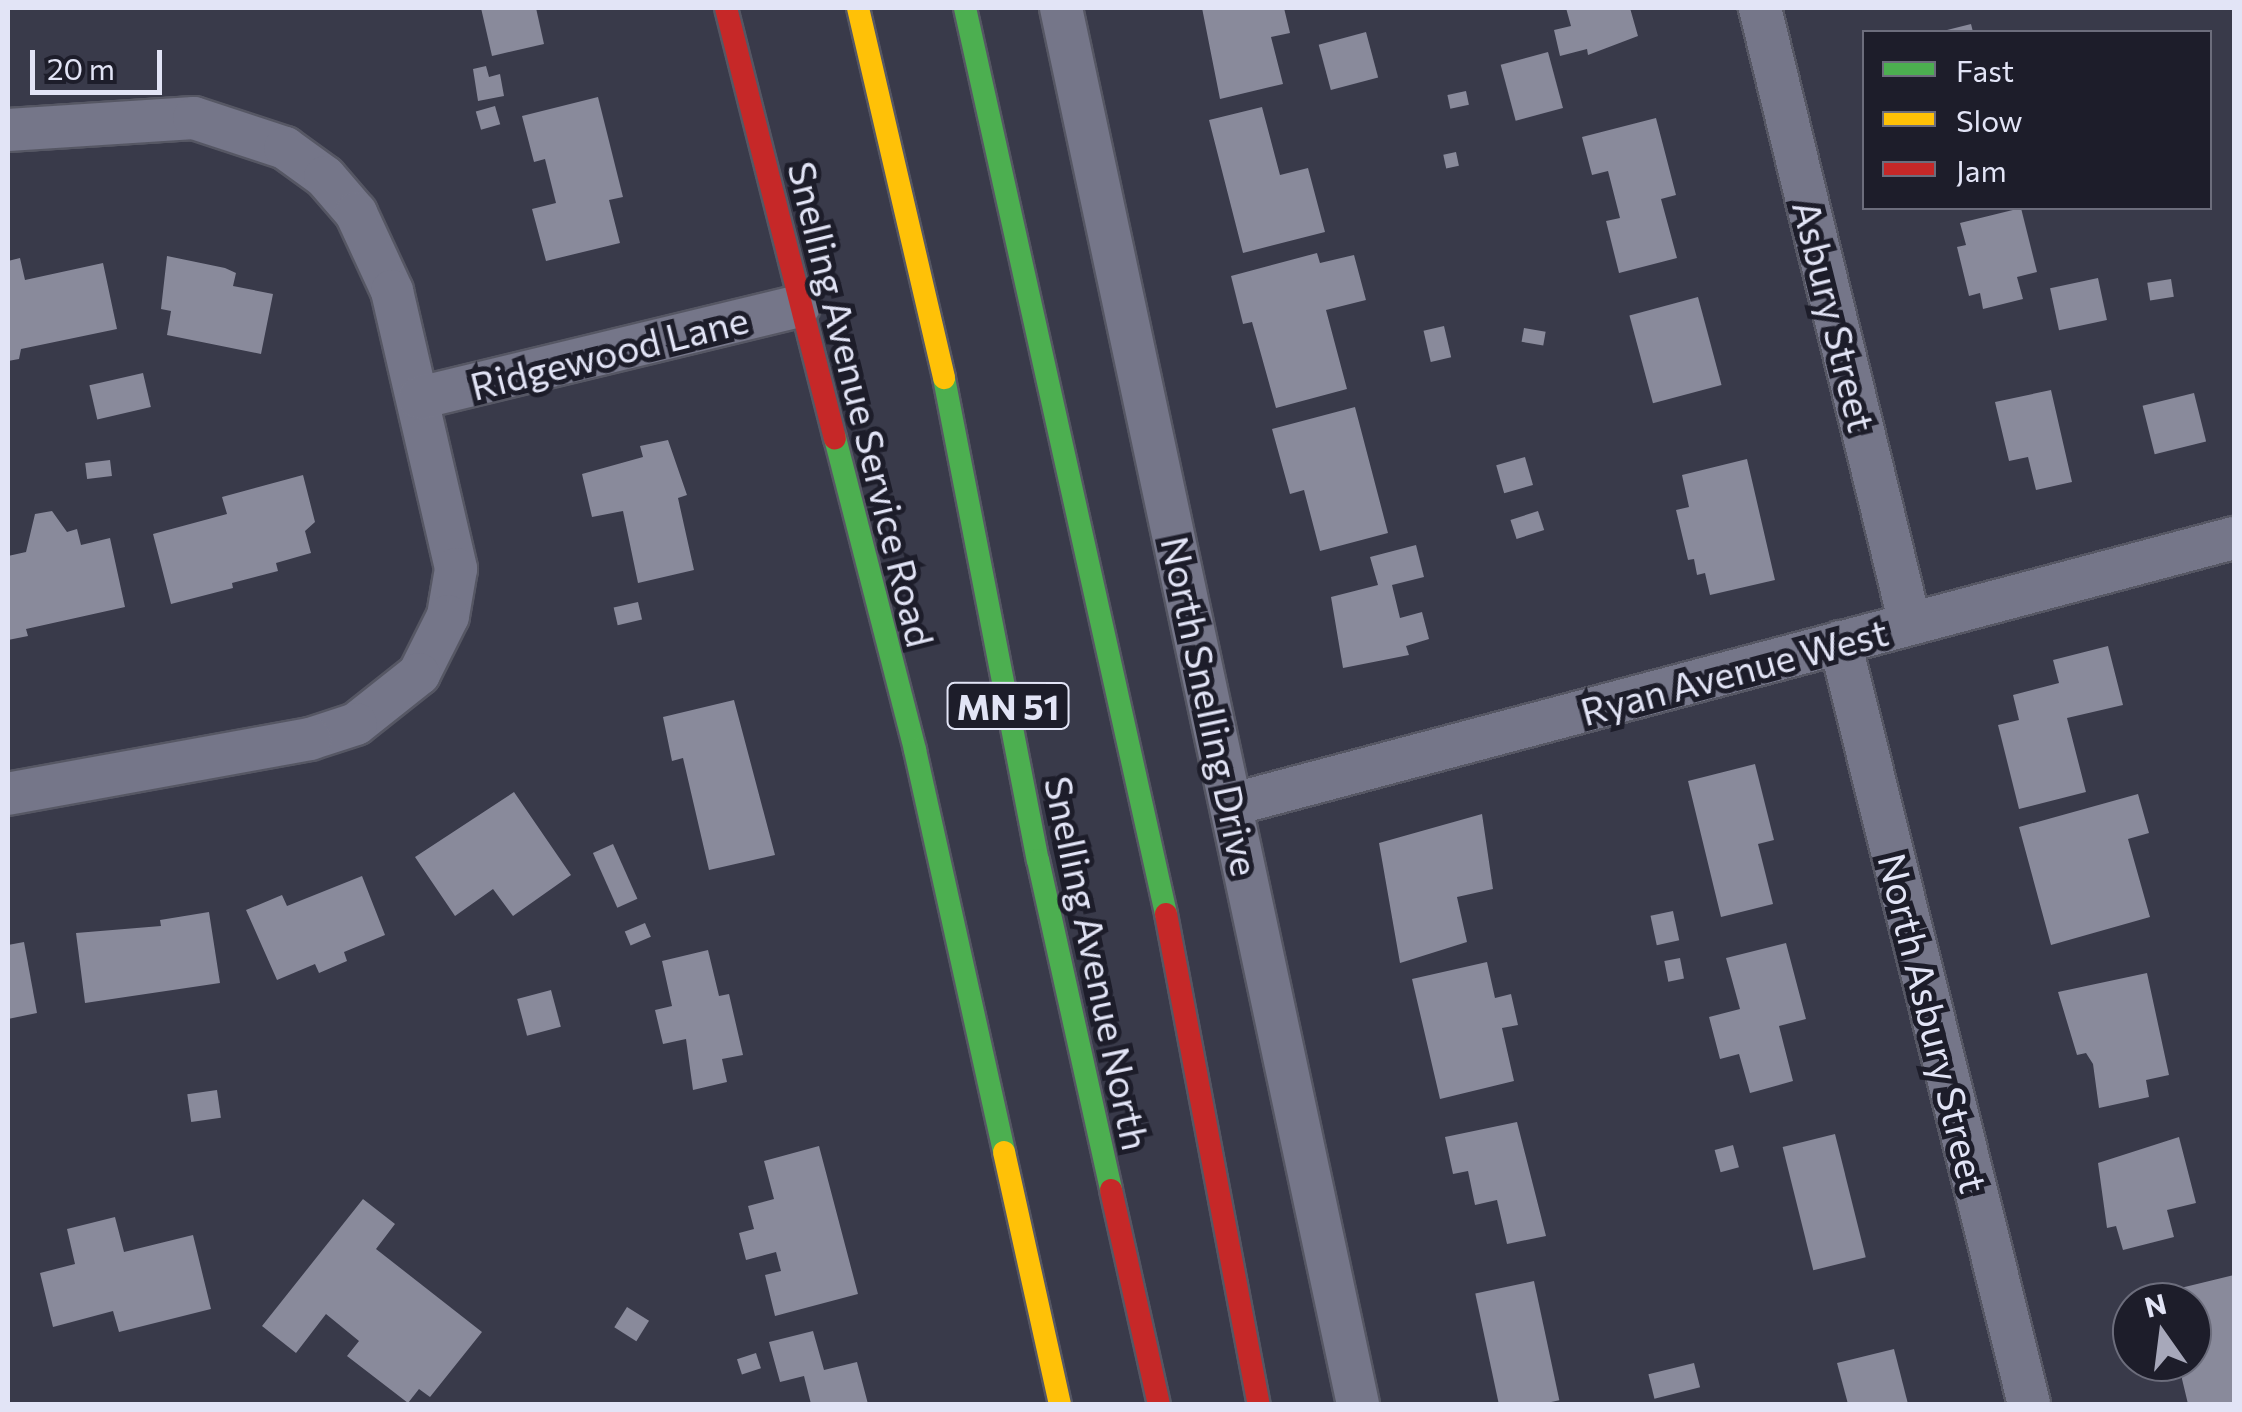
<!DOCTYPE html>
<style>
body{margin:0}
#map{position:relative;width:2242px;height:1412px;overflow:hidden;background:#393a4a;font-family:Commissioner,sans-serif}
div>[style]{position:absolute}
.building>*{inset:0;background:#898a9b;transform-origin:0 0}
.roads{filter:drop-shadow(2px 0 #565764) drop-shadow(-2px 0 #565764) drop-shadow(0 2px #565764) drop-shadow(0 -2px #565764)}
.street>*{height:42px;margin:-21px;padding:0 21px;transform-origin:21px;border-radius:21px;background:#757689}
.fast>*{height:22px;margin:-11px;padding:0 11px;transform-origin:11px;border-radius:11px;background:#4caf50}
.slow>*{height:22px;margin:-11px;padding:0 11px;transform-origin:11px;border-radius:11px;background:#ffc107}
.jam>*{height:22px;margin:-11px;padding:0 11px;transform-origin:11px;border-radius:11px;background:#c62828}
span{translate:-50% -50%;white-space:nowrap;text-align:center;line-height:1.15;-webkit-text-stroke:10px #1d1d2a;paint-order:stroke}
.shield-label span{padding:2px 8px;background:#1d1d2a;border:2px solid;border-radius:8px;-webkit-text-stroke-width:0}
.shield-label{font-size:35px;color:#e2e4f6;font-weight:700}
.street-label{font-size:38px;color:#e2e4f6}
.frame{position:absolute;inset:0;border:10px solid #e2e4f6;pointer-events:none}
.legend{position:absolute;left:1862px;top:30px;width:350px;height:180px;box-sizing:border-box;background:#1d1d2a;border:2px solid #6c6d7c;margin:0;padding:12px 18px;list-style:none;font-size:30px;color:#e2e4f6}
.legend li{display:flex;align-items:center;gap:20px;height:50px}
.legend b{width:50px;border:2px solid #6c6d7c}
.north{position:absolute;left:2112px;top:1282px;width:100px;height:100px;box-sizing:border-box;background:#1d1d2a;border:2px solid #6c6d7c;border-radius:50%;rotate:346deg;font-size:28px;font-weight:700;line-height:40px;text-align:center;color:#e2e4f6}
.north::after{content:'';display:block;margin:auto;width:35px;height:45px;background:#a7a8ba;clip-path:polygon(50% 0,100% 100%,50% 72%,0 100%)}
.scale{position:absolute;left:30px;top:50px;width:132px;height:45px;box-sizing:border-box;border:5px solid #e2e4f6;border-top:0;padding-left:12px;font-size:30px;line-height:35px;white-space:nowrap;color:#e2e4f6;-webkit-text-stroke:8px #1d1d2a;paint-order:stroke}
</style>
<div id="map">
<div class="building">
<i style="clip-path:polygon(481px 8px,536px 8px,544px 44px,492px 56px)"></i>
<i style="clip-path:polygon(1202px 8px,1284px 8px,1290px 33px,1271px 37px,1283px 84px,1220px 99px)"></i>
<i style="clip-path:polygon(1566px 8px,1630px 8px,1638px 36px,1588px 55px,1587px 49px,1560px 56px,1554px 30px,1571px 26px)"></i>
<i style="clip-path:polygon(1971px 24px,1973px 32px,1944px 32px,1943px 31px)"></i>
<i style="left:1366px;top:32px;width:47px;height:49px;rotate:75deg"></i>
<i style="left:1548px;top:52px;width:58px;height:49px;rotate:75deg"></i>
<i style="clip-path:polygon(486px 66px,489px 77px,500px 74px,504px 96px,478px 101px,473px 69px)"></i>
<i style="left:1466px;top:91px;width:14px;height:19px;rotate:78deg"></i>
<i style="clip-path:polygon(598px 97px,623px 197px,609px 200px,620px 243px,546px 261px,532px 209px,556px 203px,545px 159px,534px 162px,522px 116px)"></i>
<i style="left:495px;top:106px;width:19px;height:20px;rotate:74deg"></i>
<i style="clip-path:polygon(1262px 107px,1280px 175px,1308px 168px,1325px 232px,1243px 253px,1209px 120px)"></i>
<i style="clip-path:polygon(1656px 118px,1676px 195px,1661px 199px,1677px 258px,1619px 273px,1606px 221px,1620px 218px,1608px 171px,1592px 175px,1582px 137px)"></i>
<i style="left:1456px;top:152px;width:14px;height:13px;rotate:78deg"></i>
<i style="clip-path:polygon(2021px 208px,2037px 272px,2017px 277px,2023px 299px,1983px 309px,1980px 293px,1969px 296px,1957px 247px,1966px 245px,1960px 223px)"></i>
<i style="clip-path:polygon(1317px 253px,1320px 263px,1354px 255px,1366px 300px,1326px 310px,1347px 389px,1276px 408px,1252px 322px,1243px 324px,1231px 276px)"></i>
<i style="clip-path:polygon(167px 256px,225px 268px,236px 273px,233px 286px,273px 294px,261px 354px,167px 335px,171px 311px,161px 309px)"></i>
<i style="clip-path:polygon(20px 258px,25px 280px,103px 263px,117px 329px,21px 349px,19px 359px,8px 361px,8px 261px)"></i>
<i style="left:2098px;top:278px;width:43px;height:49px;rotate:78deg"></i>
<i style="left:2171px;top:279px;width:18px;height:24px;rotate:81deg"></i>
<i style="left:1698px;top:297px;width:91px;height:71px;rotate:75deg"></i>
<i style="left:1444px;top:326px;width:32px;height:21px;rotate:77deg"></i>
<i style="left:1524px;top:328px;width:22px;height:14px;rotate:10deg"></i>
<i style="left:143px;top:373px;width:35px;height:55px;rotate:77deg"></i>
<i style="clip-path:polygon(2051px 390px,2072px 482px,2036px 490px,2028px 457px,2009px 461px,1995px 402px)"></i>
<i style="left:2194px;top:393px;width:50px;height:53px;rotate:76deg"></i>
<i style="clip-path:polygon(1355px 407px,1388px 533px,1320px 551px,1304px 490px,1290px 494px,1272px 429px)"></i>
<i style="clip-path:polygon(668px 440px,687px 495px,678px 498px,694px 570px,638px 583px,623px 511px,592px 517px,582px 474px,643px 457px,640px 446px)"></i>
<i style="left:1525px;top:457px;width:29px;height:30px;rotate:74deg"></i>
<i style="clip-path:polygon(1747px 459px,1775px 580px,1710px 595px,1705px 573px,1697px 575px,1694px 559px,1688px 560px,1676px 510px,1689px 507px,1682px 475px)"></i>
<i style="left:110px;top:460px;width:16px;height:25px;rotate:83deg"></i>
<i style="clip-path:polygon(303px 475px,315px 522px,305px 531px,311px 553px,276px 563px,278px 571px,232px 583px,233px 588px,171px 604px,153px 534px,227px 514px,222px 497px)"></i>
<i style="clip-path:polygon(52px 511px,67px 532px,77px 529px,81px 545px,110px 538px,125px 607px,26px 629px,28px 636px,8px 640px,8px 556px,26px 552px,35px 514px)"></i>
<i style="left:1538px;top:511px;width:20px;height:29px;rotate:72deg"></i>
<i style="clip-path:polygon(1416px 545px,1424px 577px,1392px 585px,1400px 618px,1422px 612px,1429px 639px,1406px 646px,1409px 655px,1343px 668px,1331px 597px,1378px 585px,1370px 557px)"></i>
<i style="left:638px;top:602px;width:18px;height:25px;rotate:77deg"></i>
<i style="clip-path:polygon(2108px 646px,2123px 705px,2067px 718px,2086px 792px,2019px 809px,1998px 725px,2019px 720px,2013px 695px,2059px 683px,2053px 660px)"></i>
<i style="clip-path:polygon(734px 700px,775px 855px,709px 870px,683px 758px,672px 761px,663px 717px)"></i>
<i style="clip-path:polygon(1755px 764px,1774px 840px,1758px 844px,1773px 904px,1721px 917px,1688px 781px)"></i>
<i style="clip-path:polygon(514px 792px,571px 875px,513px 916px,493px 889px,455px 916px,415px 857px)"></i>
<i style="clip-path:polygon(2138px 794px,2149px 833px,2128px 839px,2150px 917px,2051px 945px,2019px 827px)"></i>
<i style="clip-path:polygon(1482px 814px,1493px 889px,1457px 897px,1467px 942px,1400px 963px,1379px 843px)"></i>
<i style="left:613px;top:844px;width:60px;height:22px;rotate:66deg"></i>
<i style="clip-path:polygon(362px 876px,385px 935px,344px 952px,347px 961px,319px 973px,315px 964px,277px 980px,246px 910px,282px 895px,287px 906px)"></i>
<i style="left:1673px;top:911px;width:30px;height:23px;rotate:78deg"></i>
<i style="clip-path:polygon(209px 912px,220px 983px,85px 1003px,76px 933px,161px 926px,160px 920px)"></i>
<i style="left:645px;top:923px;width:15px;height:22px;rotate:67deg"></i>
<i style="clip-path:polygon(24px 942px,37px 1013px,8px 1019px,8px 945px)"></i>
<i style="clip-path:polygon(1786px 943px,1806px 1019px,1779px 1026px,1793px 1081px,1750px 1093px,1739px 1054px,1720px 1059px,1709px 1017px,1740px 1009px,1726px 958px)"></i>
<i style="clip-path:polygon(708px 950px,719px 996px,729px 994px,743px 1055px,722px 1059px,727px 1082px,693px 1090px,686px 1039px,663px 1044px,655px 1010px,672px 1006px,662px 961px)"></i>
<i style="left:1680px;top:958px;width:21px;height:16px;rotate:79deg"></i>
<i style="clip-path:polygon(1487px 962px,1495px 998px,1511px 994px,1518px 1025px,1502px 1028px,1514px 1081px,1440px 1099px,1412px 979px)"></i>
<i style="clip-path:polygon(2147px 973px,2169px 1075px,2146px 1080px,2149px 1097px,2099px 1108px,2093px 1064px,2086px 1053px,2077px 1055px,2058px 992px)"></i>
<i style="left:551px;top:990px;width:38px;height:35px;rotate:75deg"></i>
<i style="left:217px;top:1090px;width:28px;height:30px;rotate:82deg"></i>
<i style="clip-path:polygon(1517px 1122px,1546px 1236px,1507px 1244px,1497px 1200px,1475px 1205px,1468px 1171px,1453px 1174px,1445px 1137px)"></i>
<i style="left:1835px;top:1134px;width:127px;height:54px;rotate:76deg"></i>
<i style="clip-path:polygon(2179px 1137px,2196px 1203px,2167px 1210px,2174px 1237px,2123px 1250px,2116px 1226px,2107px 1228px,2098px 1163px)"></i>
<i style="left:1733px;top:1145px;width:23px;height:19px;rotate:75deg"></i>
<i style="clip-path:polygon(819px 1146px,858px 1294px,775px 1316px,765px 1275px,781px 1271px,776px 1252px,746px 1260px,739px 1233px,754px 1229px,748px 1206px,774px 1199px,764px 1161px)"></i>
<i style="clip-path:polygon(363px 1199px,395px 1224px,376px 1249px,482px 1332px,430px 1397px,419px 1389px,408px 1403px,347px 1356px,359px 1341px,326px 1314px,296px 1353px,262px 1326px)"></i>
<i style="clip-path:polygon(115px 1217px,124px 1252px,193px 1235px,211px 1309px,119px 1332px,113px 1311px,53px 1327px,40px 1273px,75px 1264px,67px 1229px)"></i>
<i style="clip-path:polygon(2234px 1275px,2234px 1404px,2188px 1404px,2182px 1379px,2183px 1362px,2192px 1362px,2192px 1302px,2162px 1302px,2160px 1293px)"></i>
<i style="left:1534px;top:1281px;width:122px;height:60px;rotate:78deg"></i>
<i style="left:627px;top:1307px;width:26px;height:24px;rotate:32deg"></i>
<i style="clip-path:polygon(813px 1331px,824px 1370px,857px 1362px,868px 1404px,811px 1404px,804px 1376px,780px 1382px,769px 1342px)"></i>
<i style="clip-path:polygon(1894px 1349px,1908px 1404px,1848px 1404px,1837px 1363px)"></i>
<i style="left:756px;top:1353px;width:16px;height:20px;rotate:72deg"></i>
<i style="left:1694px;top:1363px;width:25px;height:47px;rotate:76deg"></i>
</div>
<div class="roads">
<div class="street">
<i style="left:1061px;top:8px;width:1427px;rotate:77.99deg"></i>
<i style="left:1760px;top:8px;width:634px;rotate:76.31deg"></i>
<i style="left:8px;top:130px;width:186px;rotate:-3.7deg"></i>
<i style="left:194px;top:118px;width:96px;rotate:18.2deg"></i>
<i style="left:285px;top:148px;width:49px;rotate:35.9deg"></i>
<i style="left:325px;top:177px;width:48px;rotate:49.3deg"></i>
<i style="left:356px;top:213px;width:86px;rotate:65.2deg"></i>
<i style="left:392px;top:291px;width:285px;rotate:77deg"></i>
<i style="left:456px;top:569px;width:48px;rotate:99.7deg"></i>
<i style="left:448px;top:616px;width:65px;rotate:116.6deg"></i>
<i style="left:419px;top:674px;width:80px;rotate:141.6deg"></i>
<i style="left:356px;top:724px;width:48px;rotate:161.9deg"></i>
<i style="left:310px;top:739px;width:307px;rotate:169.7deg"></i>
<i style="left:419px;top:398px;width:391px;rotate:-13.6deg"></i>
<i style="left:1840px;top:642px;width:785px;rotate:76.07deg"></i>
<i style="left:1234px;top:804px;width:1035px;rotate:-14.9deg"></i>
</div>
<div class="fast">
<i style="left:965px;top:8px;width:928px;rotate:77.49deg"></i>
<i style="left:944px;top:378px;width:491px;rotate:79deg"></i>
<i style="left:1038px;top:860px;width:338px;rotate:77.5deg"></i>
<i style="left:835px;top:438px;width:322px;rotate:75.6deg"></i>
<i style="left:915px;top:750px;width:412px;rotate:77.5deg"></i>
</div>
<div class="slow">
<i style="left:858px;top:8px;width:380px;rotate:76.9deg"></i>
<i style="left:1004px;top:1152px;width:258px;rotate:77.5deg"></i>
</div>
<div class="jam">
<i style="left:726px;top:8px;width:444px;rotate:75.8deg"></i>
<i style="left:1166px;top:914px;width:499px;rotate:79.3deg"></i>
<i style="left:1111px;top:1190px;width:219px;rotate:77.4deg"></i>
</div>
</div>
<div class="shield-label">
<span style="left:1008px;top:706px">MN 51</span>
</div>
<div class="street-label">
<span style="left:1835px;top:316px;rotate:76deg">Asbury Street</span>
<span style="left:609px;top:352px;rotate:-14deg">Ridgewood Lane</span>
<span style="left:862px;top:404px;rotate:76deg">Snelling Avenue Service Road</span>
<span style="left:1734px;top:671px;rotate:-15deg">Ryan Avenue West</span>
<span style="left:1211px;top:706px;rotate:78deg">North Snelling Drive</span>
<span style="left:1098px;top:963px;rotate:78deg">Snelling Avenue North</span>
<span style="left:1934px;top:1023px;rotate:76deg">North Asbury Street</span>
</div>
<div class="frame"></div>
<ul class="legend">
<li><b style="height:12px;background:#4caf50"></b>Fast</li>
<li><b style="height:12px;background:#ffc107"></b>Slow</li>
<li><b style="height:12px;background:#c62828"></b>Jam</li>
</ul>
<div class="north">N</div>
<div class="scale">20 m</div>
</div>
